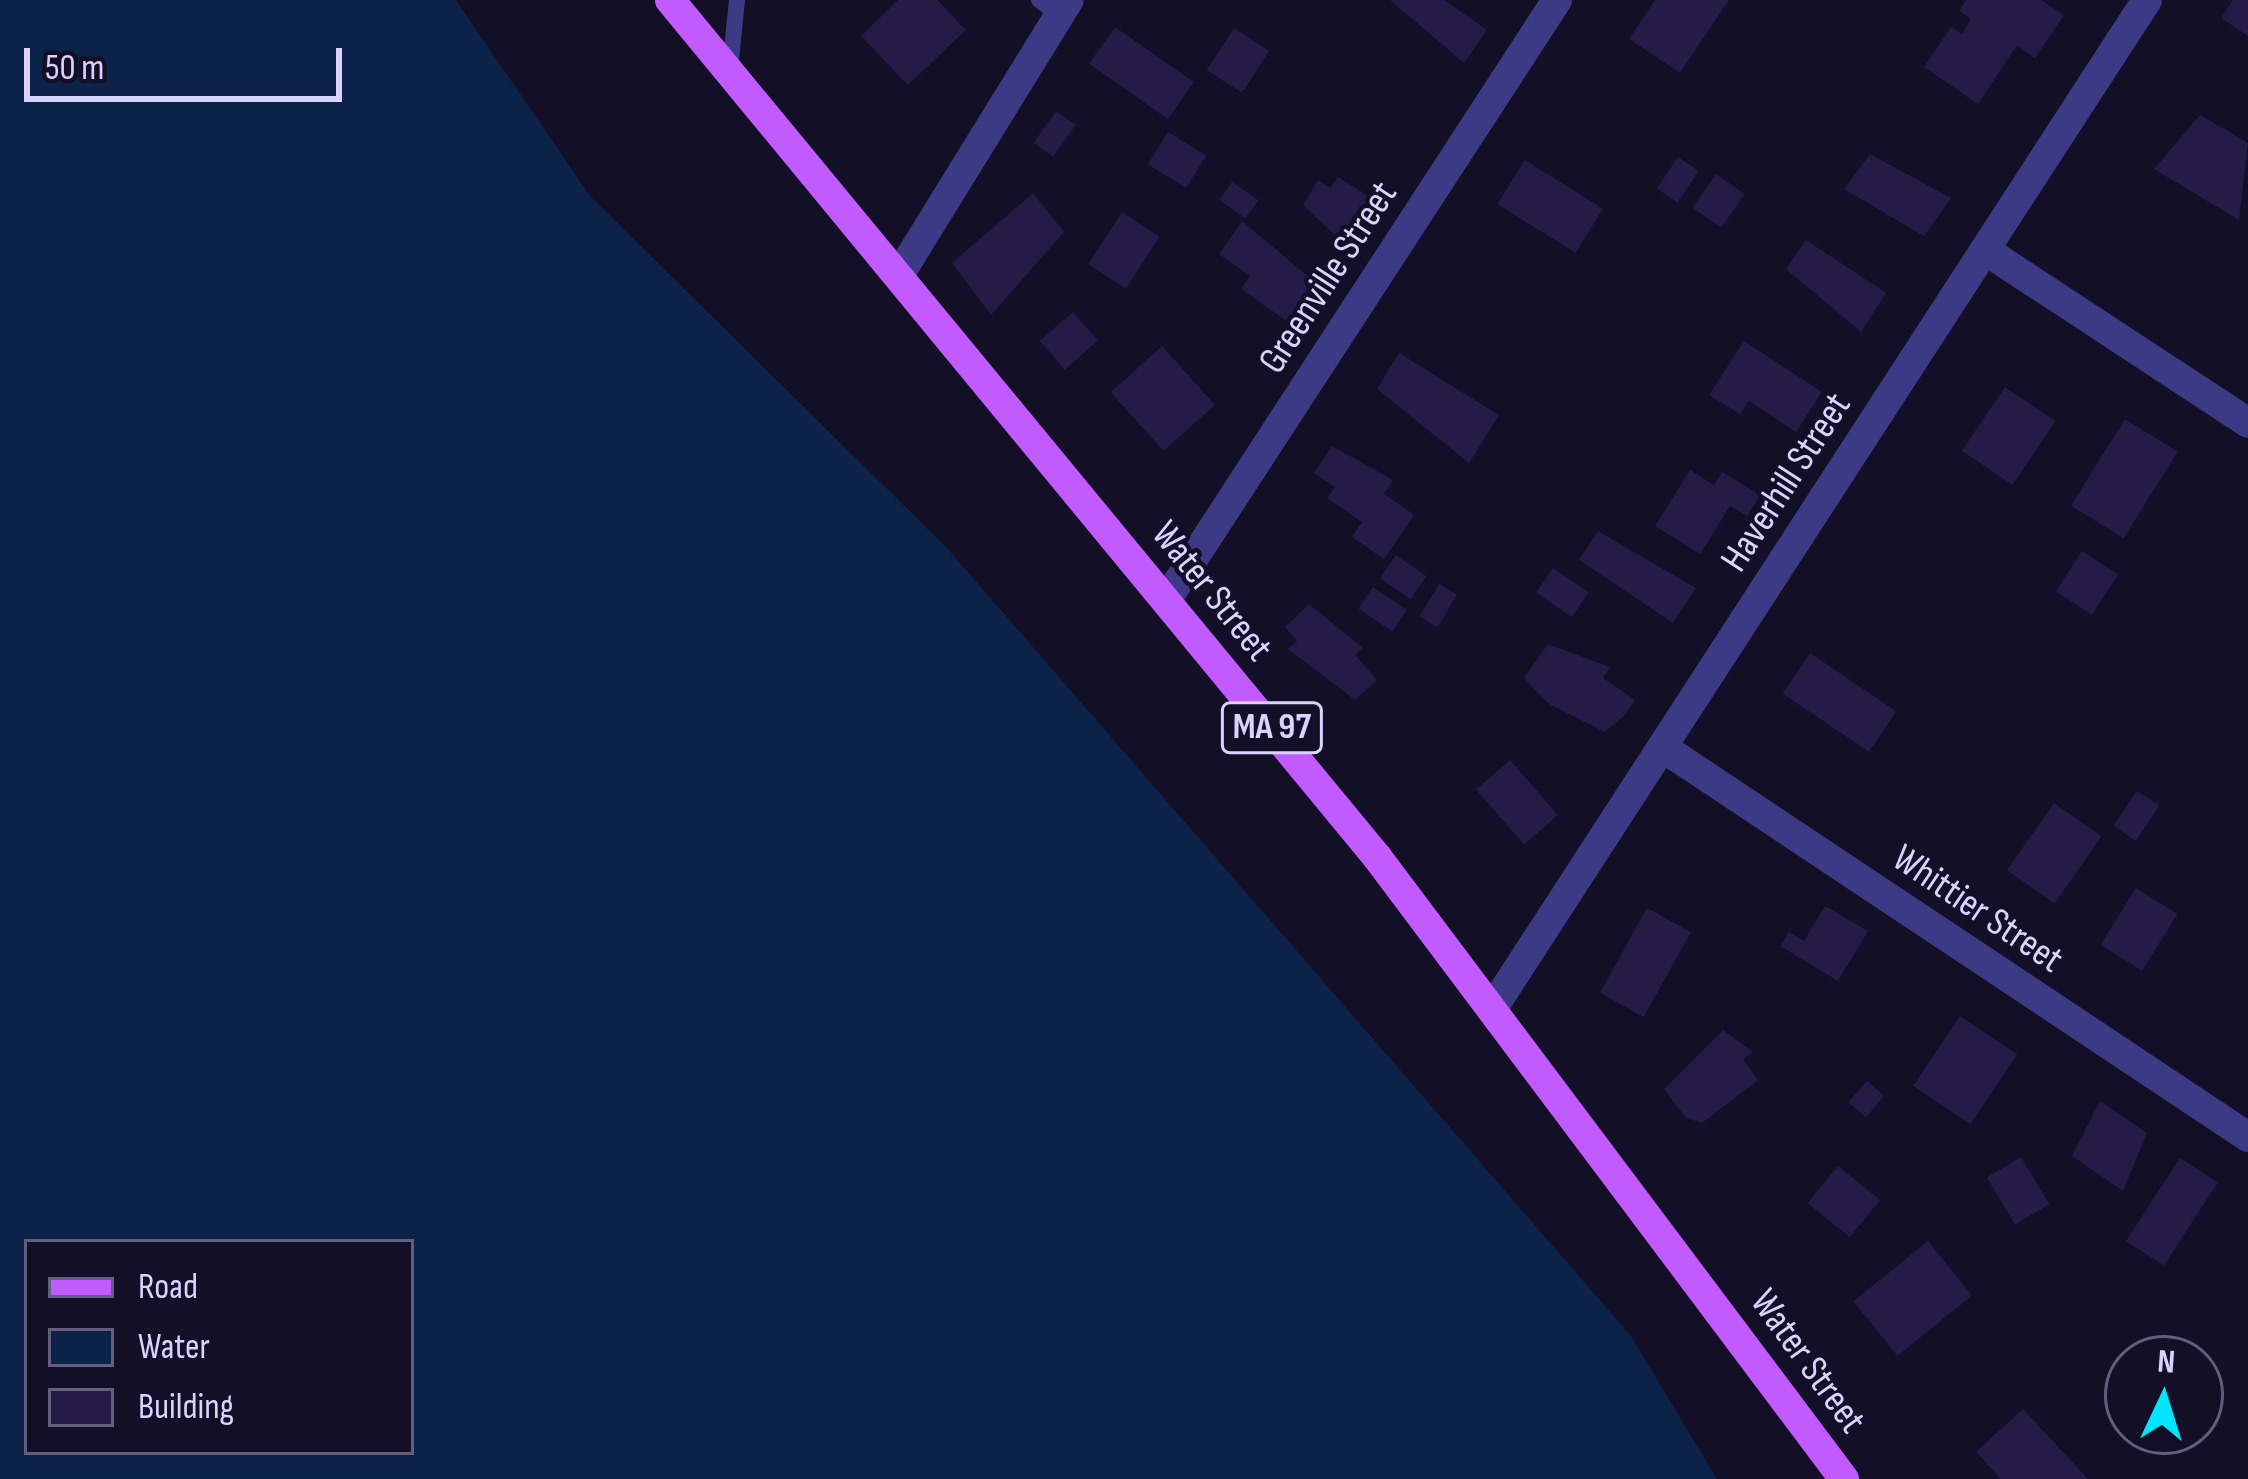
<!DOCTYPE html>
<style>
body{margin:0}
#map{position:relative;width:2248px;height:1479px;overflow:hidden;background:#130f26;font-family:"Sofia Sans Condensed",sans-serif}
div>[style]{position:absolute}
.water>*{inset:0;background:#0c2248}
.building>*{inset:0;background:#241b47;transform-origin:0 0}
.service>*{height:16px;margin:-8px;padding:0 8px;transform-origin:8px;border-radius:8px;background:#3d3a85}
.minor>*{height:30px;margin:-15px;padding:0 15px;transform-origin:15px;border-radius:15px;background:#3d3a85}
.primary>*{height:30px;margin:-15px;padding:0 15px;transform-origin:15px;border-radius:15px;background:#c25bff}
span{translate:-50% -50%;white-space:nowrap;text-align:center;line-height:1.15;-webkit-text-stroke:9px #130f26;paint-order:stroke}
.shield-label span{padding:3px 9px;background:#130f26;border:3px solid;border-radius:9px;-webkit-text-stroke-width:0}
.shield-label{font-size:36px;color:#d9d4ff;font-weight:700}
.street-label{font-size:39px;color:#d9d4ff}
.legend{position:absolute;left:24px;top:1239px;width:390px;height:216px;box-sizing:border-box;background:#130f26;border:3px solid #625e7d;margin:0;padding:15px 21px;list-style:none;font-size:36px;color:#d9d4ff}
.legend li{display:flex;align-items:center;gap:24px;height:60px}
.legend b{width:60px;border:3px solid #625e7d}
.north{position:absolute;left:2104px;top:1335px;width:120px;height:120px;box-sizing:border-box;background:#130f26;border:3px solid #625e7d;border-radius:50%;rotate:4deg;font-size:33px;font-weight:700;line-height:48px;text-align:center;color:#d9d4ff}
.north::after{content:'';display:block;margin:auto;width:42px;height:54px;background:#00e5ff;clip-path:polygon(50% 0,100% 100%,50% 72%,0 100%)}
.scale{position:absolute;left:24px;top:48px;width:318px;height:54px;box-sizing:border-box;border:6px solid #d9d4ff;border-top:0;padding-left:15px;font-size:36px;line-height:42px;white-space:nowrap;color:#d9d4ff;-webkit-text-stroke:9px #130f26;paint-order:stroke}
</style>
<div id="map">
<div class="water">
<i style="clip-path:polygon(evenodd,0 0,456px 0,590px 196px,947px 548px,1631px 1336px,1717px 1479px,0 1479px,0 0,27px 1242px,411px 1242px,411px 1452px,27px 1452px,27px 1242px)"></i>
</div>
<div class="building">
<i style="clip-path:polygon(898px 0,937px 0,966px 30px,908px 85px,861px 36px)"></i>
<i style="clip-path:polygon(1390px 0,1444px 0,1487px 30px,1464px 63px)"></i>
<i style="clip-path:polygon(1655px 0,1729px 0,1680px 73px,1629px 39px)"></i>
<i style="clip-path:polygon(1966px 0,2041px 0,2064px 15px,2035px 58px,2017px 45px,1978px 104px,1924px 67px,1951px 27px,1962px 34px,1971px 19px,1959px 11px)"></i>
<i style="clip-path:polygon(2233px 0,2248px 0,2248px 36px,2221px 18px)"></i>
<i style="left:1115px;top:27px;width:96px;height:45px;rotate:35deg"></i>
<i style="left:1234px;top:28px;width:42px;height:50px;rotate:33deg"></i>
<i style="left:1056px;top:111px;width:24px;height:39px;rotate:35deg"></i>
<i style="clip-path:polygon(2200px 115px,2248px 143px,2239px 220px,2154px 169px)"></i>
<i style="left:1168px;top:132px;width:45px;height:38px;rotate:32deg"></i>
<i style="clip-path:polygon(1870px 154px,1951px 198px,1924px 236px,1844px 189px)"></i>
<i style="left:1678px;top:157px;width:25px;height:38px;rotate:34deg"></i>
<i style="left:1525px;top:160px;width:92px;height:52px;rotate:32deg"></i>
<i style="left:1716px;top:174px;width:35px;height:41px;rotate:35deg"></i>
<i style="clip-path:polygon(1338px 177px,1384px 206px,1354px 253px,1303px 205px,1318px 180px,1330px 188px)"></i>
<i style="left:1232px;top:182px;width:32px;height:22px;rotate:35deg"></i>
<i style="clip-path:polygon(1033px 193px,1064px 232px,991px 315px,952px 263px)"></i>
<i style="left:1122px;top:212px;width:45px;height:62px;rotate:33deg"></i>
<i style="clip-path:polygon(1242px 221px,1318px 285px,1291px 324px,1241px 289px,1250px 276px,1219px 254px)"></i>
<i style="clip-path:polygon(1806px 240px,1886px 293px,1861px 332px,1786px 269px)"></i>
<i style="left:1073px;top:312px;width:38px;height:44px;rotate:49deg"></i>
<i style="clip-path:polygon(1744px 341px,1822px 392px,1796px 432px,1749px 401px,1740px 414px,1709px 395px)"></i>
<i style="left:1162px;top:346px;width:79px;height:69px;rotate:48deg"></i>
<i style="clip-path:polygon(1399px 353px,1499px 415px,1469px 463px,1377px 389px)"></i>
<i style="left:2005px;top:387px;width:61px;height:77px;rotate:34deg"></i>
<i style="left:2125px;top:419px;width:62px;height:102px;rotate:32deg"></i>
<i style="clip-path:polygon(1332px 446px,1393px 480px,1384px 494px,1414px 515px,1384px 559px,1352px 537px,1362px 522px,1327px 498px,1335px 487px,1314px 473px)"></i>
<i style="clip-path:polygon(1690px 470px,1714px 485px,1722px 472px,1760px 495px,1747px 516px,1730px 506px,1700px 554px,1655px 526px)"></i>
<i style="clip-path:polygon(1598px 531px,1696px 588px,1673px 623px,1579px 560px)"></i>
<i style="left:2082px;top:551px;width:43px;height:48px;rotate:33deg"></i>
<i style="left:1396px;top:555px;width:37px;height:28px;rotate:35deg"></i>
<i style="left:1553px;top:568px;width:43px;height:30px;rotate:34deg"></i>
<i style="left:1439px;top:584px;width:21px;height:38px;rotate:31deg"></i>
<i style="left:1373px;top:587px;width:41px;height:26px;rotate:34deg"></i>
<i style="clip-path:polygon(1309px 604px,1363px 648px,1355px 655px,1377px 680px,1355px 700px,1288px 649px,1297px 641px,1285px 627px)"></i>
<i style="clip-path:polygon(1548px 644px,1610px 667px,1603px 678px,1635px 700px,1625px 715px,1605px 732px,1549px 704px,1524px 678px)"></i>
<i style="left:1810px;top:653px;width:104px;height:49px;rotate:34deg"></i>
<i style="left:1510px;top:760px;width:73px;height:45px;rotate:49deg"></i>
<i style="left:2137px;top:791px;width:27px;height:42px;rotate:34deg"></i>
<i style="left:2054px;top:803px;width:58px;height:82px;rotate:35deg"></i>
<i style="left:2136px;top:888px;width:49px;height:67px;rotate:32deg"></i>
<i style="clip-path:polygon(1825px 906px,1868px 931px,1838px 981px,1780px 946px,1789px 932px,1804px 941px)"></i>
<i style="left:1647px;top:908px;width:50px;height:97px;rotate:29deg"></i>
<i style="left:1960px;top:1016px;width:69px;height:84px;rotate:34deg"></i>
<i style="clip-path:polygon(1723px 1030px,1753px 1052px,1743px 1059px,1758px 1080px,1702px 1123px,1686px 1118px,1664px 1089px)"></i>
<i style="left:1867px;top:1081px;width:23px;height:28px;rotate:41deg"></i>
<i style="clip-path:polygon(2100px 1101px,2147px 1133px,2123px 1191px,2072px 1156px)"></i>
<i style="left:2021px;top:1157px;width:55px;height:40px;rotate:59deg"></i>
<i style="left:2180px;top:1158px;width:45px;height:99px;rotate:33deg"></i>
<i style="left:1838px;top:1166px;width:54px;height:48px;rotate:39deg"></i>
<i style="left:1928px;top:1241px;width:70px;height:96px;rotate:51deg"></i>
<i style="clip-path:polygon(2023px 1409px,2088px 1479px,2001px 1479px,1976px 1452px)"></i>
</div>
<div class="service">
<i style="left:1039px;top:0;width:26px;rotate:36deg"></i>
<i style="left:730px;top:70px;width:70px;rotate:-84.3deg"></i>
</div>
<div class="minor">
<i style="left:1985px;top:250px;width:315px;rotate:33.3deg"></i>
<i style="left:899px;top:275px;width:323px;rotate:-58.3deg"></i>
<i style="left:1167px;top:599px;width:715px;rotate:-56.93deg"></i>
<i style="left:1662px;top:747px;width:704px;rotate:33.64deg"></i>
<i style="left:1492px;top:1009px;width:1203px;rotate:-57.01deg"></i>
</div>
<div class="primary">
<i style="left:670px;top:0;width:1111px;rotate:50.48deg"></i>
<i style="left:1377px;top:857px;width:778px;rotate:53.1deg"></i>
</div>
<div class="shield-label">
<span style="left:1272px;top:728px">MA 97</span>
</div>
<div class="street-label">
<span style="left:1329px;top:278px;rotate:-57deg">Greenville Street</span>
<span style="left:1787px;top:483px;rotate:-57deg">Haverhill Street</span>
<span style="left:1211px;top:592px;rotate:51deg">Water Street</span>
<span style="left:1977px;top:910px;rotate:34deg">Whittier Street</span>
<span style="left:1807px;top:1362px;rotate:54deg">Water Street</span>
</div>
<ul class="legend">
<li><b style="height:15px;background:#c25bff"></b>Road</li>
<li><b style="height:33px;background:#0c2248"></b>Water</li>
<li><b style="height:33px;background:#241b47"></b>Building</li>
</ul>
<div class="north">N</div>
<div class="scale">50 m</div>
</div>
